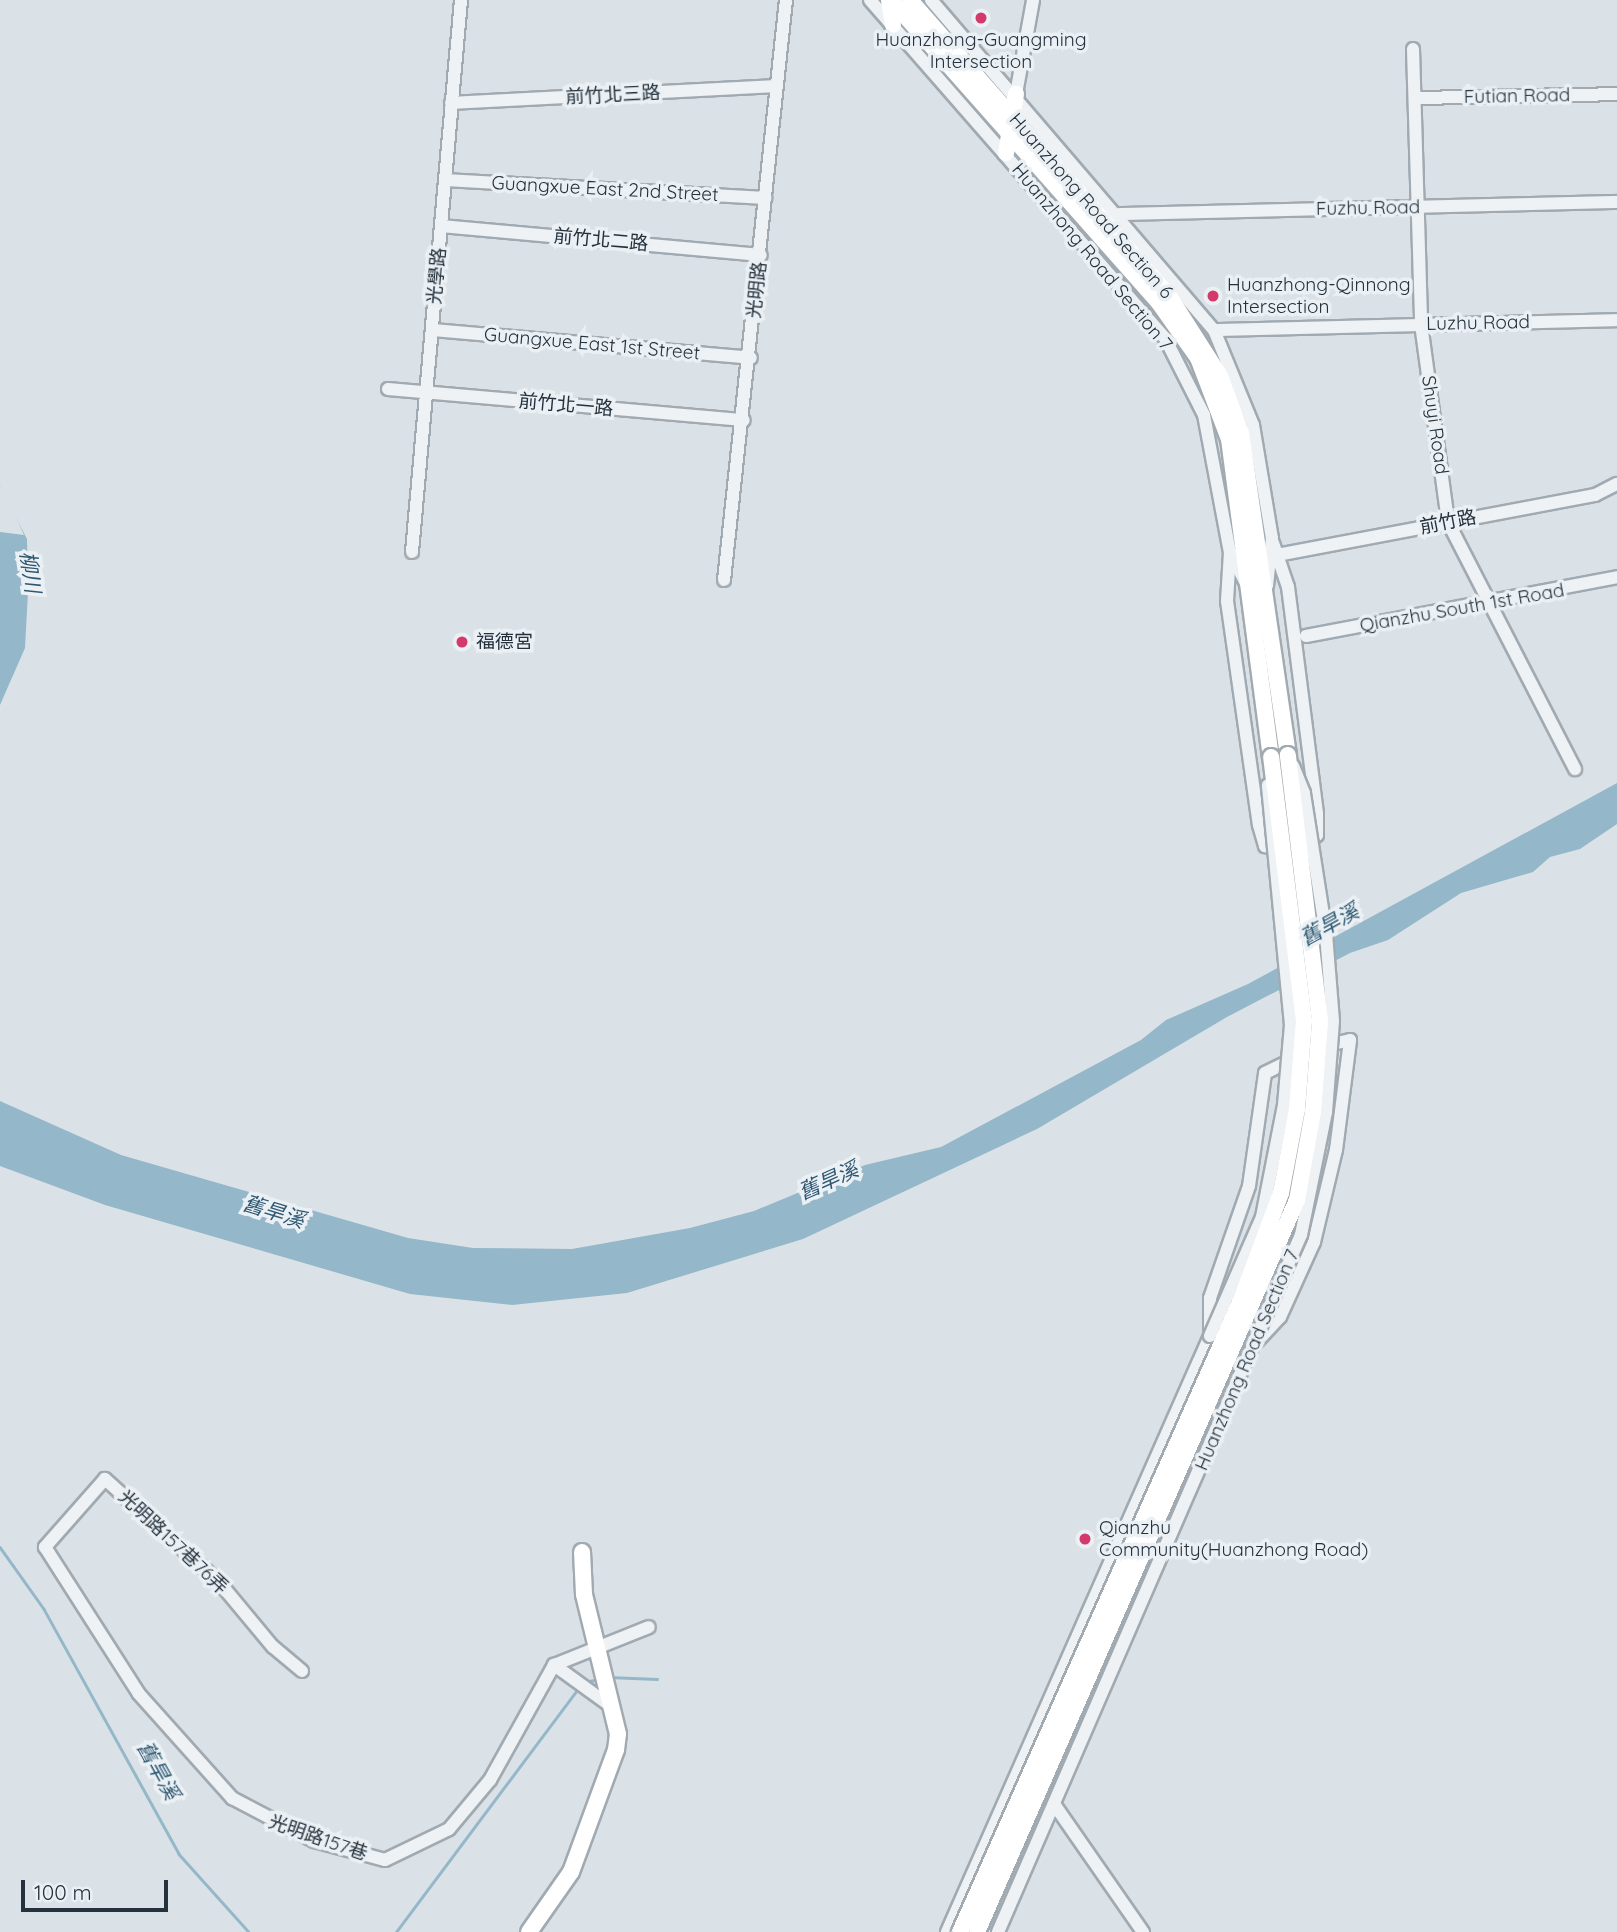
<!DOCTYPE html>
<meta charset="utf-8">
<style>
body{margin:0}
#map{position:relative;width:1617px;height:1932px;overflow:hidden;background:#dbe2e7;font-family:Quicksand,"Noto Sans TC",sans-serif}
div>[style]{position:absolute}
.water>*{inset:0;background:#94b7c9}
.pier>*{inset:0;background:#dbe2e7}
.stream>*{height:2.5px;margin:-1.25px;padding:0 1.25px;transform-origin:1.25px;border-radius:1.25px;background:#94b7c9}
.roads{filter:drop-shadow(2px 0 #a1aab1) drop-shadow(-2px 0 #a1aab1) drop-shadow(0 2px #a1aab1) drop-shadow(0 -2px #a1aab1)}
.street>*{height:12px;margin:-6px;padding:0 6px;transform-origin:6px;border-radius:6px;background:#eef2f5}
.secondary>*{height:16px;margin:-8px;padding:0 8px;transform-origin:8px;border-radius:8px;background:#fff}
.bridges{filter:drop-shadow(2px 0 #a1aab1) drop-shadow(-2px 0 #a1aab1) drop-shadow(0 2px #a1aab1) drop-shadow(0 -2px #a1aab1)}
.street-bridge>*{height:12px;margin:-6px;padding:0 6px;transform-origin:6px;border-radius:6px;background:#eef2f5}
.secondary-bridge>*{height:16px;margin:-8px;padding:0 8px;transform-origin:8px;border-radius:8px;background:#fff}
.dots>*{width:19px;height:19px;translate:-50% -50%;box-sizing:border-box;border:4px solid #ebf0f4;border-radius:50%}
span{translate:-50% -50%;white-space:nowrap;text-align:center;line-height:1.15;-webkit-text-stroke:7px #ebf0f4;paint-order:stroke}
.poi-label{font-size:19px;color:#25323d}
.left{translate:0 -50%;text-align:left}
.street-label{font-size:19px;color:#25323d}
.water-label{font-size:21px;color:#2e5872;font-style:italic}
.scale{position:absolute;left:21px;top:1880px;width:147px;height:32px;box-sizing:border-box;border:4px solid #25323d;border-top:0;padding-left:9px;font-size:21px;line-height:24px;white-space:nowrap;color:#25323d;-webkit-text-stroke:5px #ebf0f4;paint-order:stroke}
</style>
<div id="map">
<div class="water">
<i style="clip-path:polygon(0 486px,27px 539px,28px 592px,25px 648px,0 705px)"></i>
<i style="clip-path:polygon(1617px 783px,1617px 824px,1580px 849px,1550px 857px,1533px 872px,1461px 893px,1388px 940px,1350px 953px,1227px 1017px,1037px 1129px,803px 1239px,627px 1293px,512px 1305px,410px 1294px,105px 1205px,0 1166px,0 1101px,121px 1155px,408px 1238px,473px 1248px,572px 1249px,690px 1228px,754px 1211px,865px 1165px,941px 1147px,1141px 1040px,1166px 1020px,1248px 984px)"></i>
</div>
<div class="pier">
<i style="clip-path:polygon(0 487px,3px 487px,24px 535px,0 532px)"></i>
</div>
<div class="stream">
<i style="left:0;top:1547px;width:76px;rotate:54.6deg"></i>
<i style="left:44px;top:1609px;width:280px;rotate:61.1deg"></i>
<i style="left:179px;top:1854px;width:105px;rotate:48.1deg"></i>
<i style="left:608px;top:1677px;width:49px;rotate:2.3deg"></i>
<i style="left:584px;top:1682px;width:15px;rotate:-11deg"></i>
<i style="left:396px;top:1932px;width:304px;rotate:-53.2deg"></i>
</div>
<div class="roads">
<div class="street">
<i style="left:870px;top:0;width:449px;rotate:48.9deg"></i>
<i style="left:1165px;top:338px;width:86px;rotate:63.1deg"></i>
<i style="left:1204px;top:415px;width:139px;rotate:79.3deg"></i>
<i style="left:1230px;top:552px;width:35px;rotate:63deg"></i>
<i style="left:931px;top:0;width:435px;rotate:49.4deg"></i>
<i style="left:1214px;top:330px;width:103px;rotate:67.7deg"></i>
<i style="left:1253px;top:425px;width:115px;rotate:80.5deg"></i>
<i style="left:1272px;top:538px;width:48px;rotate:95.9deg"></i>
<i style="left:1413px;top:49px;width:275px;rotate:88.3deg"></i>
<i style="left:1421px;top:324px;width:200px;rotate:82.2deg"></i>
<i style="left:1448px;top:522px;width:278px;rotate:62.8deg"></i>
<i style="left:1016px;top:94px;width:96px;rotate:-79.7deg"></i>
<i style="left:1416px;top:98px;width:201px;rotate:-1.1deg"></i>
<i style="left:451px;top:103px;width:325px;rotate:-3deg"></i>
<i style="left:445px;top:180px;width:321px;rotate:3.2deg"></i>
<i style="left:1119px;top:214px;width:498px;rotate:-1.4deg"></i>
<i style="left:441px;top:226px;width:321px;rotate:5.2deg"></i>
<i style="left:433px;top:330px;width:319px;rotate:5deg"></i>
<i style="left:1214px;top:330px;width:403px;rotate:-1.4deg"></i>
<i style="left:388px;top:389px;width:357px;rotate:5deg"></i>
<i style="left:1273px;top:543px;width:46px;rotate:71.2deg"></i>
<i style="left:1288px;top:587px;width:229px;rotate:82.7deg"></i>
<i style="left:1317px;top:814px;width:21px;rotate:90deg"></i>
<i style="left:1317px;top:835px;width:14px;rotate:141deg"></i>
<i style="left:412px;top:552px;width:554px;rotate:-84.93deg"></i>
<i style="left:1230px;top:552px;width:49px;rotate:93.5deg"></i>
<i style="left:1227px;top:601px;width:226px;rotate:81.9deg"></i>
<i style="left:1259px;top:825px;width:22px;rotate:74deg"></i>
<i style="left:1265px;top:846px;width:17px;rotate:10deg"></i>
<i style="left:1277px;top:555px;width:324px;rotate:-10.7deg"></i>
<i style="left:1595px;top:495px;width:25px;rotate:-27deg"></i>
<i style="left:724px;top:580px;width:583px;rotate:-83.9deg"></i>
<i style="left:1306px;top:636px;width:317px;rotate:-10.7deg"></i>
<i style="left:554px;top:1665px;width:72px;rotate:35.9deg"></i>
<i style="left:302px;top:1671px;width:38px;rotate:-140deg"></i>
<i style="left:273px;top:1647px;width:85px;rotate:-129.7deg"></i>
<i style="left:219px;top:1582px;width:154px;rotate:-137.9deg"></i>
<i style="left:105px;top:1479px;width:91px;rotate:131.4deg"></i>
<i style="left:45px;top:1547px;width:174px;rotate:57.4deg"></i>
<i style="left:139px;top:1694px;width:140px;rotate:48.2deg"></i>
<i style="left:232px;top:1798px;width:93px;rotate:27.7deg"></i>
<i style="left:314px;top:1841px;width:73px;rotate:15deg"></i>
<i style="left:385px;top:1860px;width:71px;rotate:-25.8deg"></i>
<i style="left:449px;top:1829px;width:64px;rotate:-50.1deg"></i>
<i style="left:490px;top:1780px;width:132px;rotate:-60.9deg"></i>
<i style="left:554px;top:1665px;width:102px;rotate:-21.8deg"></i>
<i style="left:1054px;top:1804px;width:156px;rotate:55.2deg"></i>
<i style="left:947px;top:1932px;width:651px;rotate:-66.19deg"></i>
<i style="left:1210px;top:1336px;width:38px;rotate:-90deg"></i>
<i style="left:1210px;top:1298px;width:119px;rotate:-70.8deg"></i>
<i style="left:1249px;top:1186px;width:114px;rotate:-81.9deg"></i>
<i style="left:1265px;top:1073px;width:32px;rotate:-26deg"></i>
<i style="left:998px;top:1932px;width:638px;rotate:-66.53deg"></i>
<i style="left:1252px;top:1347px;width:41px;rotate:-47deg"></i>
<i style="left:1280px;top:1317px;width:82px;rotate:-65.6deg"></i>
<i style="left:1314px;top:1242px;width:95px;rotate:-76.6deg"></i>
<i style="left:1336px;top:1150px;width:111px;rotate:-82.7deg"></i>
<i style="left:1350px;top:1040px;width:27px;rotate:167deg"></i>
</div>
<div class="secondary">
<i style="left:889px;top:0;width:25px;rotate:81deg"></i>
<i style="left:891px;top:0;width:405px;rotate:48.5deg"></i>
<i style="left:1159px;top:303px;width:67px;rotate:54.7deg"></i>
<i style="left:1198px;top:358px;width:87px;rotate:69.1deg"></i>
<i style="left:1229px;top:439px;width:321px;rotate:82.5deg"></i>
<i style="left:910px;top:0;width:393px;rotate:48.8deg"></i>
<i style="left:1169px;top:296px;width:95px;rotate:57.5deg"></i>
<i style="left:1220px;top:376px;width:61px;rotate:69.8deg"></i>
<i style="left:1241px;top:433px;width:325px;rotate:81.7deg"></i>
<i style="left:1006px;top:153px;width:60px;rotate:-80.4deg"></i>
<i style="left:529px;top:1932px;width:73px;rotate:-55deg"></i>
<i style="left:571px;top:1872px;width:130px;rotate:-69.8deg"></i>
<i style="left:616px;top:1750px;width:16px;rotate:-83deg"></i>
<i style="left:618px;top:1734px;width:144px;rotate:-103.7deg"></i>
<i style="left:584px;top:1594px;width:42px;rotate:-92.7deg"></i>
</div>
</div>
<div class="bridges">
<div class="street-bridge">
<i style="left:1210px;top:1336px;width:130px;rotate:-66.4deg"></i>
<i style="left:1262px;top:1217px;width:114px;rotate:-78.9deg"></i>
<i style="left:1284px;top:1105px;width:80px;rotate:-85deg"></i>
<i style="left:1291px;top:1025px;width:241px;rotate:-95.5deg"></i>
<i style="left:1252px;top:1347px;width:122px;rotate:-66.4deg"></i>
<i style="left:1301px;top:1235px;width:126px;rotate:-78.5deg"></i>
<i style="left:1326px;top:1112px;width:91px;rotate:-85.6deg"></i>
<i style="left:1333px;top:1021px;width:87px;rotate:-94.6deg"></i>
<i style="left:1326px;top:934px;width:143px;rotate:-98.9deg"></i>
<i style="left:1304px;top:793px;width:29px;rotate:-112deg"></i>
</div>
<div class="secondary-bridge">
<i style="left:960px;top:1932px;width:692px;rotate:-66.03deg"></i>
<i style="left:1241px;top:1300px;width:114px;rotate:-69.5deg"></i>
<i style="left:1281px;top:1193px;width:86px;rotate:-79.2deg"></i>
<i style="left:1297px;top:1109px;width:88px;rotate:-85.5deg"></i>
<i style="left:1304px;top:1021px;width:266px;rotate:-97.1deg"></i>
<i style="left:977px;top:1932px;width:799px;rotate:-66.39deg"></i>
<i style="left:1297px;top:1200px;width:89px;rotate:-79.7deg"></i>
<i style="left:1313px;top:1112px;width:91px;rotate:-85.6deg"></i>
<i style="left:1320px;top:1021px;width:268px;rotate:-96.9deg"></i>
</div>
</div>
<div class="dots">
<i style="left:981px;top:18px;background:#d3396b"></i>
<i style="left:1213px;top:296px;background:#d3396b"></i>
<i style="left:462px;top:642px;background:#d3396b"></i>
<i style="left:1085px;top:1539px;background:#d3396b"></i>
</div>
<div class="poi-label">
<span style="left:981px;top:51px">Huanzhong-Guangming<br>Intersection</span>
<span class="left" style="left:1227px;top:296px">Huanzhong-Qinnong<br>Intersection</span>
<span class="left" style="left:476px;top:642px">福德宮</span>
<span class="left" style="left:1099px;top:1539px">Qianzhu<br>Community(Huanzhong Road)</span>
</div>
<div class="street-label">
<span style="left:613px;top:95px;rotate:-3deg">前竹北三路</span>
<span style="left:1517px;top:96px;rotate:-1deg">Futian Road</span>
<span style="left:605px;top:189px;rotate:3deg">Guangxue East 2nd Street</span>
<span style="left:1091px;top:206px;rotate:49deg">Huanzhong Road Section 6</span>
<span style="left:1368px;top:208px;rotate:-1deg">Fuzhu Road</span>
<span style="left:601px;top:240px;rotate:5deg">前竹北二路</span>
<span style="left:1092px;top:257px;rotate:50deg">Huanzhong Road Section 7</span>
<span style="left:437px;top:276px;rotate:-85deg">光學路</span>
<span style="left:757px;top:290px;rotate:-84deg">光明路</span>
<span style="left:1478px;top:323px;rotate:-1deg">Luzhu Road</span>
<span style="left:592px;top:344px;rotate:5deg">Guangxue East 1st Street</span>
<span style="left:566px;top:405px;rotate:5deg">前竹北一路</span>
<span style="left:1435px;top:425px;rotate:82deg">Shuyi Road</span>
<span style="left:1448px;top:522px;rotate:-11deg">前竹路</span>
<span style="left:1462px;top:608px;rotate:-10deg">Qianzhu South 1st Road</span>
<span style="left:1247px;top:1360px;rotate:-67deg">Huanzhong Road Section 7</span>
<span style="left:173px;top:1542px;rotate:43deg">光明路157巷76弄</span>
<span style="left:318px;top:1838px;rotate:19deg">光明路157巷</span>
</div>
<div class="water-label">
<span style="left:31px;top:572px;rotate:82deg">柳川</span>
<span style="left:1329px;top:924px;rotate:-29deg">舊旱溪</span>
<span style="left:828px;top:1180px;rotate:-24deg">舊旱溪</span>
<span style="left:274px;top:1211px;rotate:17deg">舊旱溪</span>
<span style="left:159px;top:1770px;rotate:61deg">舊旱溪</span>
</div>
<div class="scale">100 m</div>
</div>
